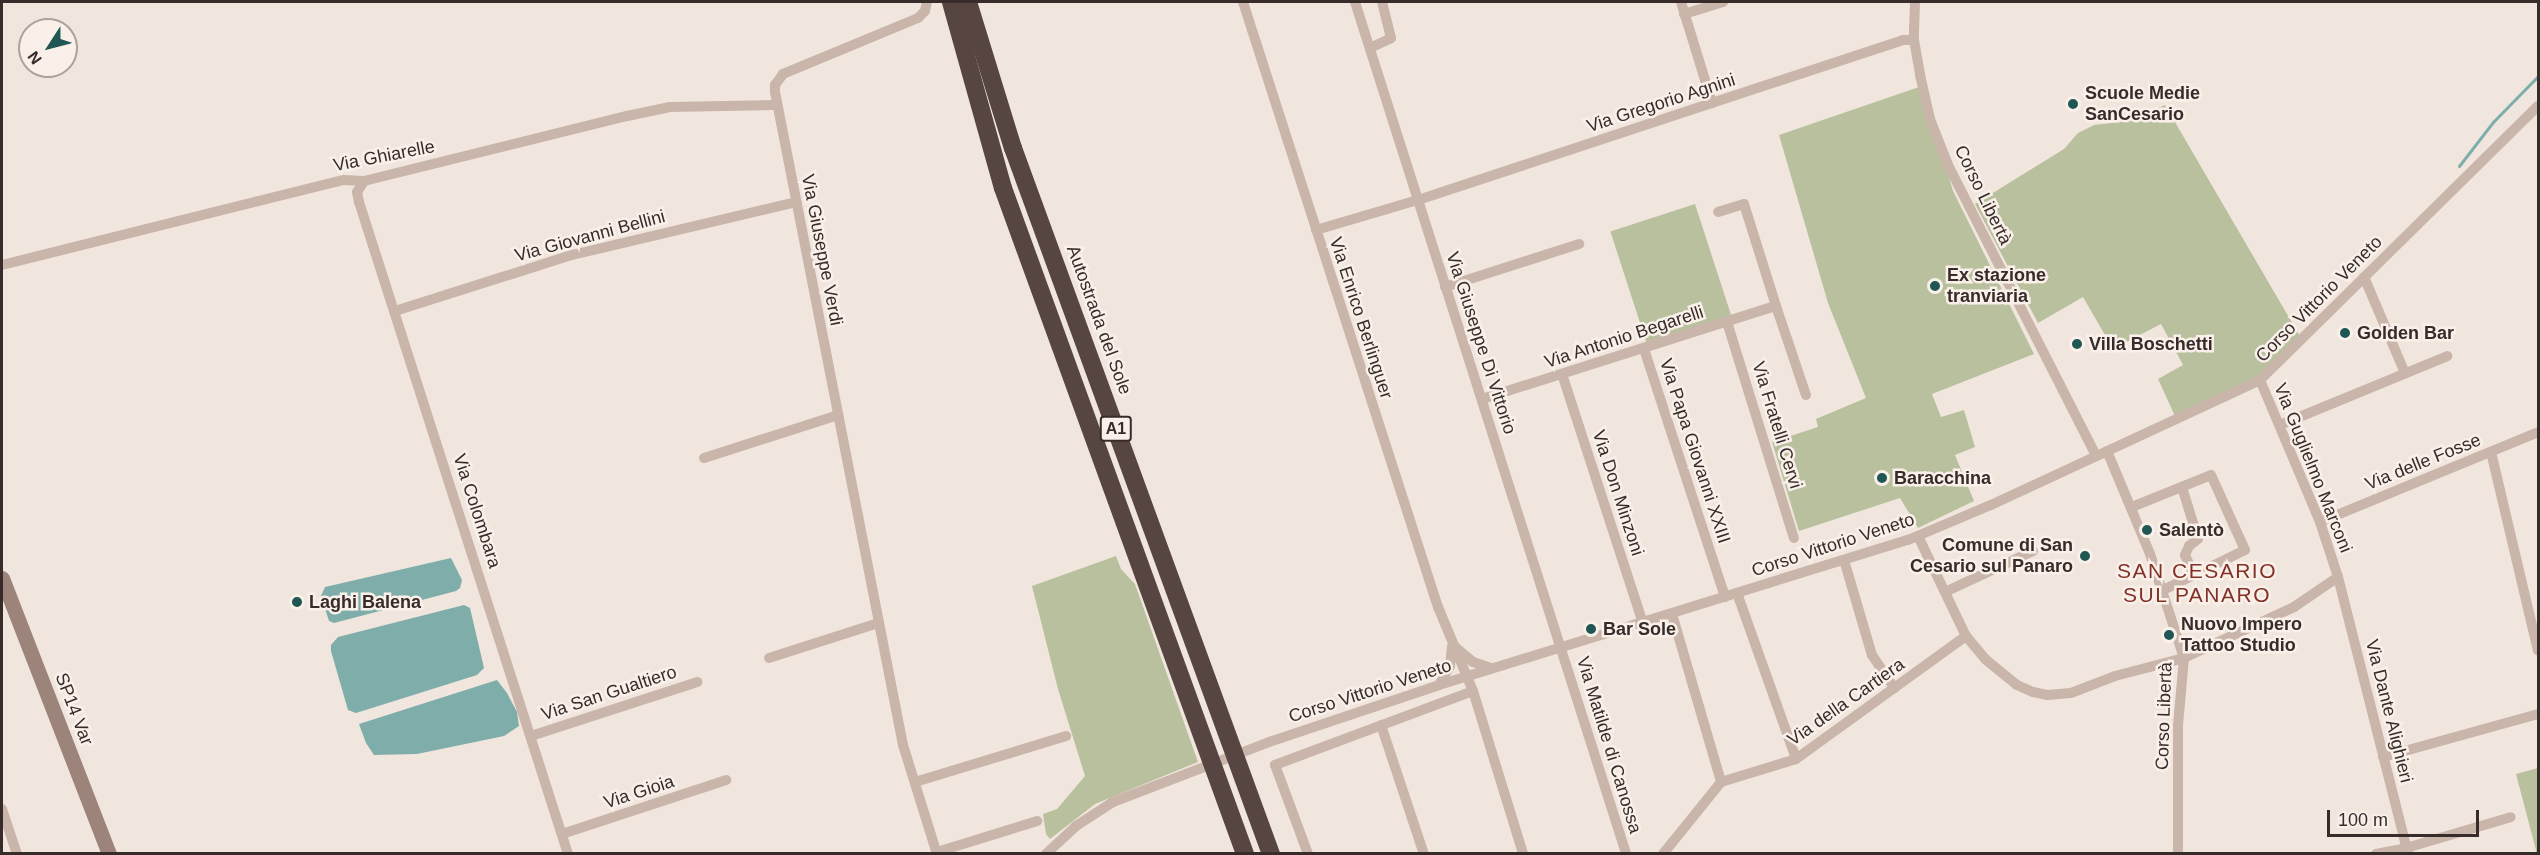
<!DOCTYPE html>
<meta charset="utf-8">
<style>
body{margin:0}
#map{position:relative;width:2540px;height:855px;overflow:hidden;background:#f1e6de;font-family:Helvetica,sans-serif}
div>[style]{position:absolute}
.green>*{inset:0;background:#b9c09e;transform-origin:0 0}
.water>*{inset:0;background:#7eadaa}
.stream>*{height:3px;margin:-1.5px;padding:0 1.5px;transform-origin:1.5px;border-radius:1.5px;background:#7eadaa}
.minor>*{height:10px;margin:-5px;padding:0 5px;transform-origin:5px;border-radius:5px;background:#c9b5aa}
.secondary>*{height:15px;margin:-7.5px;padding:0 7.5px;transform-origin:7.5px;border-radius:7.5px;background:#9d847b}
.motorway>*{height:18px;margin:-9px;padding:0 9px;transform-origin:9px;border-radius:9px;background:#574541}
.dots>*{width:16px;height:16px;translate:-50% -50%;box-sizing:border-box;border:3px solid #f9f0ea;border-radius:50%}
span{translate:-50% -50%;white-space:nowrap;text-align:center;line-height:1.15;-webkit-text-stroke:5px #f9f0ea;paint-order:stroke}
.shield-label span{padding:2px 4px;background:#f9f0ea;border:2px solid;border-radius:4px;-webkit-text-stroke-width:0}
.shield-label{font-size:16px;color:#372c29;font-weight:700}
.poi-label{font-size:18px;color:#372c29;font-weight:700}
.left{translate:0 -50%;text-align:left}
.right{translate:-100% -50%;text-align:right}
.street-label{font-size:18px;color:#372c29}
.quarter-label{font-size:21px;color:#823126;letter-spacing:1.5px}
.frame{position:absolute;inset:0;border:3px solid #372c29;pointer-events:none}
.north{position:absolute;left:18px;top:18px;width:60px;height:60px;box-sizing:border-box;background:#f9f0ea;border:2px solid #aba29d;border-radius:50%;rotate:234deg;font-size:16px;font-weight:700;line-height:24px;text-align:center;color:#372c29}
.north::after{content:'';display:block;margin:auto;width:21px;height:27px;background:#205754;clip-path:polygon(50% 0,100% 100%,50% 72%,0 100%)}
.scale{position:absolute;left:2327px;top:810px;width:152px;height:27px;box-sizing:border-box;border:3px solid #372c29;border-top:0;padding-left:8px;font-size:18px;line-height:21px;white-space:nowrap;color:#372c29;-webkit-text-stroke:4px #f9f0ea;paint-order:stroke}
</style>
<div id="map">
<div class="green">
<i style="clip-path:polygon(1922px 86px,1953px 191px,2034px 354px,1932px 394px,1941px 417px,1964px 410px,1975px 447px,1955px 455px,1974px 501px,1918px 528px,1900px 498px,1799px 531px,1772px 442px,1818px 427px,1816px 419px,1866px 398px,1828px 303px,1779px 135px)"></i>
<i style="clip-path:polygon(2165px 105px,2301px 338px,2250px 382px,2175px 416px,2158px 379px,2183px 365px,2161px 324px,2113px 349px,2083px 297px,2038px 323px,1975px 204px,2064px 149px,2078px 133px,2094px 125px,2129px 121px)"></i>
<i style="left:1695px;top:204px;width:117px;height:89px;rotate:72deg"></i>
<i style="clip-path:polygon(1116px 556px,1121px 569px,1135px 584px,1198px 762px,1095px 804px,1050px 839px,1046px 834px,1043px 814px,1057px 809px,1085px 776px,1058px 689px,1032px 586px)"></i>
<i style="clip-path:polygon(2538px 768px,2538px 853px,2537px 854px,2516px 774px)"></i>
</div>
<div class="water">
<i style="clip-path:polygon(451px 558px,462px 580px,460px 588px,456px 591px,334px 623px,329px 621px,321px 596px,325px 587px)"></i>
<i style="clip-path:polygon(464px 605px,470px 608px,484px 668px,477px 675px,356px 713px,348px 710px,331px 651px,331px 645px,338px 637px)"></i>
<i style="clip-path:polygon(497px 680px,507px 693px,517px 712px,519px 726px,504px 736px,417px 754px,374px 755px,366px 743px,359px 724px)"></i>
</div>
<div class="stream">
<i style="left:2459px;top:166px;width:56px;rotate:-52.3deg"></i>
<i style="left:2493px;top:122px;width:64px;rotate:-45.6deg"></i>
</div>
<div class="minor">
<i style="left:927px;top:2px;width:9px;rotate:103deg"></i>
<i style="left:925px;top:11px;width:10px;rotate:135deg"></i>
<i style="left:918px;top:18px;width:146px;rotate:157.5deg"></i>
<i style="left:783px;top:74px;width:14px;rotate:126deg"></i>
<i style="left:775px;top:85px;width:7px;rotate:90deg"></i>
<i style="left:775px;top:92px;width:665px;rotate:78.91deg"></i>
<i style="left:903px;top:745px;width:114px;rotate:72.7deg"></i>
<i style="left:1243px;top:2px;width:636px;rotate:72.14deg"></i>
<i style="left:1438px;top:607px;width:91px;rotate:67.4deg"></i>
<i style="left:1473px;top:691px;width:170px;rotate:72.9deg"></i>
<i style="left:1355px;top:2px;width:893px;rotate:72.34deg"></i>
<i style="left:1681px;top:2px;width:106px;rotate:72.9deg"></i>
<i style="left:1915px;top:2px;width:38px;rotate:92deg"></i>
<i style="left:1914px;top:40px;width:36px;rotate:80deg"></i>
<i style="left:1920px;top:75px;width:45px;rotate:77.2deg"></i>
<i style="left:1930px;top:119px;width:49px;rotate:68.6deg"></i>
<i style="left:1948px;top:165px;width:326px;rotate:63deg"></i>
<i style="left:1684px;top:14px;width:41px;rotate:-17.1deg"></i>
<i style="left:1370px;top:48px;width:23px;rotate:-25deg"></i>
<i style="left:1391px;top:38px;width:37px;rotate:-104deg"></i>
<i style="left:364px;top:181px;width:13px;rotate:122deg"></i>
<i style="left:357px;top:192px;width:10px;rotate:79deg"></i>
<i style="left:359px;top:202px;width:685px;rotate:72.23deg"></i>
<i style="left:1316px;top:230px;width:106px;rotate:-16.4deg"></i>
<i style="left:1418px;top:200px;width:511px;rotate:-18.26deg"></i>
<i style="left:1903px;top:40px;width:11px"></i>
<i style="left:2px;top:265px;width:351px;rotate:-14deg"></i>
<i style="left:343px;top:180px;width:21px;rotate:3deg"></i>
<i style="left:364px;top:181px;width:271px;rotate:-13.9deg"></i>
<i style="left:627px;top:116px;width:44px;rotate:-11.8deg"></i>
<i style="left:670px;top:107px;width:106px;rotate:-1.1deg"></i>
<i style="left:2364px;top:277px;width:104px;rotate:66.9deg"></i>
<i style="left:1445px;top:287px;width:141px;rotate:-17.8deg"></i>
<i style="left:1776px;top:306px;width:94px;rotate:71.4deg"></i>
<i style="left:395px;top:311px;width:186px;rotate:-17.6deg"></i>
<i style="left:572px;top:255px;width:230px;rotate:-13.3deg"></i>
<i style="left:1727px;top:322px;width:226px;rotate:72.8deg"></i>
<i style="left:1644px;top:349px;width:261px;rotate:71.9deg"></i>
<i style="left:1562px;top:374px;width:262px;rotate:72deg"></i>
<i style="left:1482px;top:399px;width:308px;rotate:-17.6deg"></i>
<i style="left:1776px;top:306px;width:107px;rotate:-107.4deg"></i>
<i style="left:1744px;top:204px;width:27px;rotate:163deg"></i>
<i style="left:2280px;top:425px;width:181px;rotate:-22.4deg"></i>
<i style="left:2107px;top:451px;width:112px;rotate:67.3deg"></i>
<i style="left:2150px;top:554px;width:109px;rotate:71.9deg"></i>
<i style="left:2184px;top:658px;width:67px;rotate:95.1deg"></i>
<i style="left:2178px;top:725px;width:129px;rotate:90deg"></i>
<i style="left:2491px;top:452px;width:204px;rotate:76.7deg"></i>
<i style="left:704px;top:458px;width:141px;rotate:-17.8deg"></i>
<i style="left:2182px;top:487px;width:54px;rotate:72.9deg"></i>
<i style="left:2198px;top:539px;width:11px;rotate:142deg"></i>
<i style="left:2189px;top:546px;width:10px;rotate:114deg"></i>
<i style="left:2185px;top:555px;width:22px;rotate:66deg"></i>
<i style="left:2132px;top:507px;width:85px;rotate:-22.1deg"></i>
<i style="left:2211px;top:475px;width:82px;rotate:65.6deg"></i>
<i style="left:2245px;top:550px;width:91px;rotate:154deg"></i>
<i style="left:2320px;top:522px;width:236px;rotate:-22.4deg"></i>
<i style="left:1918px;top:536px;width:111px;rotate:64.4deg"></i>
<i style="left:1966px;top:636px;width:30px;rotate:50deg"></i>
<i style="left:1985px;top:659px;width:41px;rotate:39.1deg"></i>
<i style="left:2017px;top:685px;width:17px;rotate:24deg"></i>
<i style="left:2033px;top:692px;width:14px;rotate:12deg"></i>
<i style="left:2047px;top:695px;width:24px;rotate:-5deg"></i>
<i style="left:2071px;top:693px;width:47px;rotate:-21.1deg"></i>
<i style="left:2115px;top:676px;width:71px;rotate:-14.6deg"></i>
<i style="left:2184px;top:658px;width:33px;rotate:-25deg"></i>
<i style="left:2214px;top:644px;width:88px;rotate:-24.8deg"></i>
<i style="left:2294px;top:607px;width:53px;rotate:-34.3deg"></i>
<i style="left:2338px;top:577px;width:58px;rotate:-108.1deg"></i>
<i style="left:2320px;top:522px;width:154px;rotate:-112.9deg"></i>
<i style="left:1844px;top:560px;width:99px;rotate:73.6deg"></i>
<i style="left:1872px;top:655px;width:40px;rotate:56deg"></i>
<i style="left:2338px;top:577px;width:286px;rotate:75.8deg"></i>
<i style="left:1945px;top:592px;width:97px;rotate:-25deg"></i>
<i style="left:1737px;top:593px;width:176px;rotate:70.4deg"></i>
<i style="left:1672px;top:614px;width:175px;rotate:73.7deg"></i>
<i style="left:1454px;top:646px;width:25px;rotate:40deg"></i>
<i style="left:1473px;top:662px;width:20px;rotate:18deg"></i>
<i style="left:769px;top:658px;width:114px;rotate:-17.8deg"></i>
<i style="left:1439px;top:685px;width:22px;rotate:-60deg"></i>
<i style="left:1450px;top:666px;width:20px;rotate:-84deg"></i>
<i style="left:1381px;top:725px;width:136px;rotate:71.6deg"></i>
<i style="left:531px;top:736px;width:175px;rotate:-18deg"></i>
<i style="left:2383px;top:757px;width:161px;rotate:-15.5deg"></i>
<i style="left:915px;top:782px;width:158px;rotate:-16.9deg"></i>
<i style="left:2px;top:809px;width:47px;rotate:71.6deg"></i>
<i style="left:562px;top:834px;width:173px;rotate:-18.2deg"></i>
<i style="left:937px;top:852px;width:105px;rotate:-17.2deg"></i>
<i style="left:1046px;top:854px;width:41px;rotate:-43deg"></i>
<i style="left:1076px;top:826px;width:44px;rotate:-33deg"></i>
<i style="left:1113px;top:802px;width:167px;rotate:-21deg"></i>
<i style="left:1269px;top:742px;width:179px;rotate:-18.5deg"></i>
<i style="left:1439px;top:685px;width:491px;rotate:-17.2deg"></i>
<i style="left:1908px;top:540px;width:90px;rotate:-22.9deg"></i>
<i style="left:1991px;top:505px;width:297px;rotate:-24.9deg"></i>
<i style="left:2260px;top:380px;width:390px;rotate:-44.6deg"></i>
<i style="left:1308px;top:854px;width:95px;rotate:-110.3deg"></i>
<i style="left:1275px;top:765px;width:211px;rotate:-20.5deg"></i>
<i style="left:1663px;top:854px;width:92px;rotate:-51.1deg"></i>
<i style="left:1721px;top:782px;width:78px;rotate:-17deg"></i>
<i style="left:1796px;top:759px;width:210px;rotate:-35.9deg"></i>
<i style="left:2376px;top:854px;width:31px;rotate:-11deg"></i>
<i style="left:2406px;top:848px;width:109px;rotate:-16.4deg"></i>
</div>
<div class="secondary">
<i style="left:2px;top:578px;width:296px;rotate:68.8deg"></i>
</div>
<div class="motorway">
<i style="left:951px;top:2px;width:193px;rotate:74.4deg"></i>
<i style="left:1003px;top:188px;width:709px;rotate:70.03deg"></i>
<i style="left:968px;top:2px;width:153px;rotate:72.9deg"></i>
<i style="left:1013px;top:148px;width:752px;rotate:69.93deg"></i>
</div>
<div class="dots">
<i style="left:2073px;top:104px;background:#205754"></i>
<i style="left:1935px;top:286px;background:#205754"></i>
<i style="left:2345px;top:333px;background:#205754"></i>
<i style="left:2077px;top:344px;background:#205754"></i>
<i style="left:1882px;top:478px;background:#205754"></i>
<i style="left:2147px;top:530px;background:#205754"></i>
<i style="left:2085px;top:556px;background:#205754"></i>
<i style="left:297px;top:602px;background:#205754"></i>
<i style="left:1591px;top:629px;background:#205754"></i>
<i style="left:2169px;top:635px;background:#205754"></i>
</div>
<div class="shield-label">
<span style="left:1116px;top:429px">A1</span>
</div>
<div class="poi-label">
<span class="left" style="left:2085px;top:104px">Scuole Medie<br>SanCesario</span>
<span class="left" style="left:1947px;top:286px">Ex stazione<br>tranviaria</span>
<span class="left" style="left:2357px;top:333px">Golden Bar</span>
<span class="left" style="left:2089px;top:344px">Villa Boschetti</span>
<span class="left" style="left:1894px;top:478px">Baracchina</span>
<span class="left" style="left:2159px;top:530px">Salentò</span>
<span class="right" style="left:2073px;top:556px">Comune di San<br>Cesario sul Panaro</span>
<span class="left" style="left:309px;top:602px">Laghi Balena</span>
<span class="left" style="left:2181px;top:635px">Nuovo Impero<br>Tattoo Studio</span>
<span class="left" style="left:1603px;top:629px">Bar Sole</span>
</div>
<div class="street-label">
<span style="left:1661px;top:103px;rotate:-18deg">Via Gregorio Agnini</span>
<span style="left:384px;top:156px;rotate:-11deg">Via Ghiarelle</span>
<span style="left:1983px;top:195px;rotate:64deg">Corso Libertà</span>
<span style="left:590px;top:236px;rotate:-15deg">Via Giovanni Bellini</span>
<span style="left:822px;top:250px;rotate:79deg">Via Giuseppe Verdi</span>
<span style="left:2319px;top:299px;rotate:-45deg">Corso Vittorio Veneto</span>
<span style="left:1361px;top:318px;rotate:72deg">Via Enrico Berlinguer</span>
<span style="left:1099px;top:320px;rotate:70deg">Autostrada del Sole</span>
<span style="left:1624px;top:337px;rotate:-18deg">Via Antonio Begarelli</span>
<span style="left:1481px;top:343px;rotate:72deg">Via Giuseppe Di Vittorio</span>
<span style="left:1777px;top:425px;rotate:73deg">Via Fratelli Cervi</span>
<span style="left:1695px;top:451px;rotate:72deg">Via Papa Giovanni XXIII</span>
<span style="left:2423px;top:462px;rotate:-22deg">Via delle Fosse</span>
<span style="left:2313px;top:468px;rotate:68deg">Via Guglielmo Marconi</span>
<span style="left:1618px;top:493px;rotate:72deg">Via Don Minzoni</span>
<span style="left:477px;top:511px;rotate:72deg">Via Colombara</span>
<span style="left:1833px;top:545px;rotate:-18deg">Corso Vittorio Veneto</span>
<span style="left:1370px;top:691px;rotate:-18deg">Corso Vittorio Veneto</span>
<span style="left:609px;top:693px;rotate:-18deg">Via San Gualtiero</span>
<span style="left:1846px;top:702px;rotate:-35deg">Via della Cartiera</span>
<span style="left:74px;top:709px;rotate:69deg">SP14 Var</span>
<span style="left:2389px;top:711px;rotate:76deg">Via Dante Alighieri</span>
<span style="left:2164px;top:716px;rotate:-88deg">Corso Libertà</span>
<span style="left:1609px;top:745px;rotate:73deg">Via Matilde di Canossa</span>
<span style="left:639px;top:792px;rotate:-18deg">Via Gioia</span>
</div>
<div class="quarter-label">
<span style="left:2197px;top:583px">SAN CESARIO<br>SUL PANARO</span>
</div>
<div class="frame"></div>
<div class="north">N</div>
<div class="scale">100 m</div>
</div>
